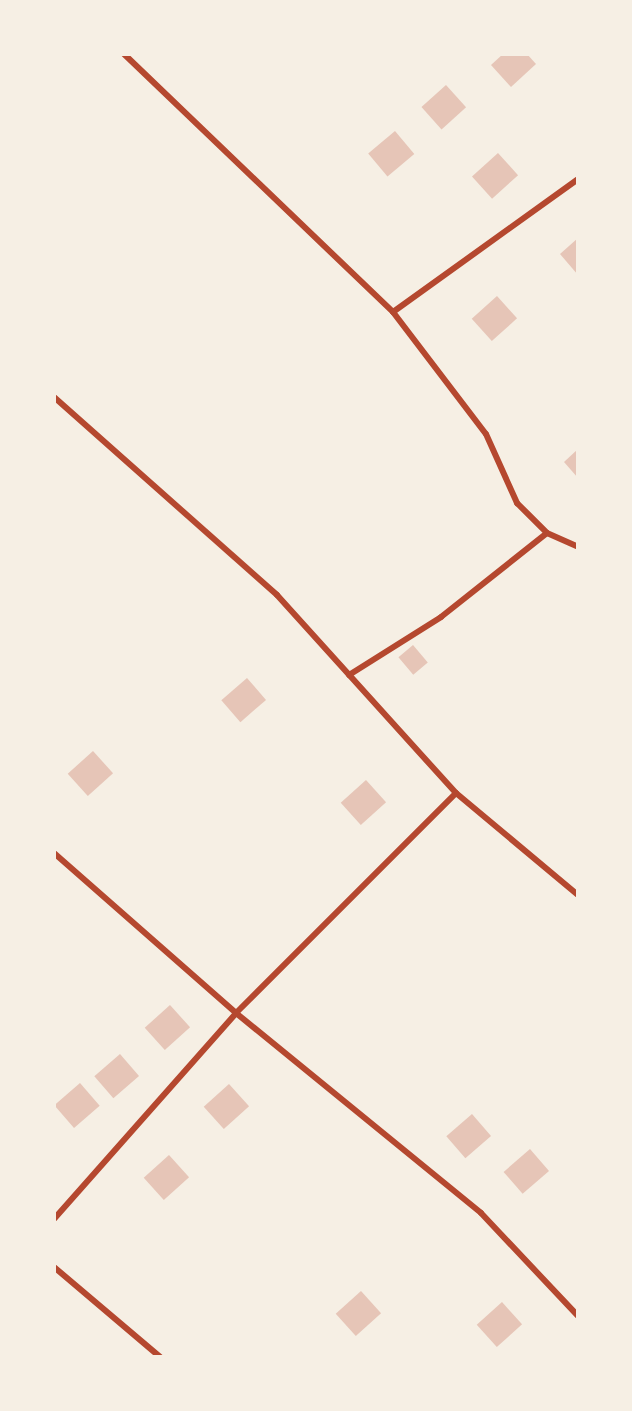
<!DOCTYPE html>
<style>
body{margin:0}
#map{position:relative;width:632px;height:1411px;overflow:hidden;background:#f6efe4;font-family:"PT Sans",sans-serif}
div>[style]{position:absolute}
.building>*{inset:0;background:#e6c5b7;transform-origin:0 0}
.service>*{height:6px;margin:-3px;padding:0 3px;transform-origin:3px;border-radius:3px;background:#b5482f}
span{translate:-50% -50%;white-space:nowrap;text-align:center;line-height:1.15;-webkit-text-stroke:6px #f6efe4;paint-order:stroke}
.frame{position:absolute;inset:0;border:56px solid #f6efe4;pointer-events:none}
</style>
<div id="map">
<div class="building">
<i style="clip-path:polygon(503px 54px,527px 54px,536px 64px,511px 87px,491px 65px)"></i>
<i style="left:446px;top:85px;width:30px;height:33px;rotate:48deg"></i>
<i style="left:395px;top:131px;width:30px;height:35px;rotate:50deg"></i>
<i style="left:498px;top:153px;width:30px;height:35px;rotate:48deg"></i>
<i style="clip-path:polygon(578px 238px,578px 275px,560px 254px)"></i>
<i style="left:497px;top:296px;width:30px;height:34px;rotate:48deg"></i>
<i style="clip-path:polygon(578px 449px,578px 478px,564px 462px)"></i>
<i style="left:413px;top:645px;width:23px;height:19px;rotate:50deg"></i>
<i style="left:247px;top:678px;width:29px;height:34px;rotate:49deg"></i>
<i style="left:93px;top:751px;width:30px;height:34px;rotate:48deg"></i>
<i style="left:366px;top:780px;width:30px;height:34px;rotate:48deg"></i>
<i style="left:170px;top:1005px;width:30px;height:34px;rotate:48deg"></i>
<i style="left:120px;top:1054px;width:29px;height:34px;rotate:49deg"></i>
<i style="left:80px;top:1083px;width:30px;height:34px;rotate:49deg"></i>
<i style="left:229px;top:1084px;width:30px;height:34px;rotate:48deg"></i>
<i style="left:472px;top:1114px;width:29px;height:34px;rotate:49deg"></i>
<i style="left:530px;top:1149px;width:29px;height:35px;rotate:49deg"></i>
<i style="left:169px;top:1155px;width:30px;height:34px;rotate:48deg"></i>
<i style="left:361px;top:1291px;width:30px;height:34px;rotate:48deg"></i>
<i style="left:502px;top:1302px;width:30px;height:34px;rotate:48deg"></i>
</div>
<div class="service">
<i style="left:124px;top:54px;width:373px;rotate:43.8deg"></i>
<i style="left:393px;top:312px;width:153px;rotate:52.7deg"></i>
<i style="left:486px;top:434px;width:76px;rotate:65.8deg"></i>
<i style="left:517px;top:503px;width:42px;rotate:45deg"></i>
<i style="left:393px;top:312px;width:228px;rotate:-35.7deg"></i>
<i style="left:54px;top:397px;width:298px;rotate:41.6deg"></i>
<i style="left:277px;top:595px;width:267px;rotate:47.9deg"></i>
<i style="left:456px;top:793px;width:159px;rotate:39.9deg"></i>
<i style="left:349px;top:675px;width:109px;rotate:-32.2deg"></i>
<i style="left:441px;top:617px;width:135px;rotate:-38.4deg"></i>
<i style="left:547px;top:533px;width:34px;rotate:24deg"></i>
<i style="left:54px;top:853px;width:242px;rotate:41.3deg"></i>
<i style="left:236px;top:1013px;width:316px;rotate:39.2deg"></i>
<i style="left:481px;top:1213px;width:141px;rotate:46.7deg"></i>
<i style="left:54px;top:1219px;width:275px;rotate:-48.5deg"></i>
<i style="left:236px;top:1013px;width:311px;rotate:-45deg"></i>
<i style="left:54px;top:1267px;width:139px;rotate:40.3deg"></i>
</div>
<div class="frame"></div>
</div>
